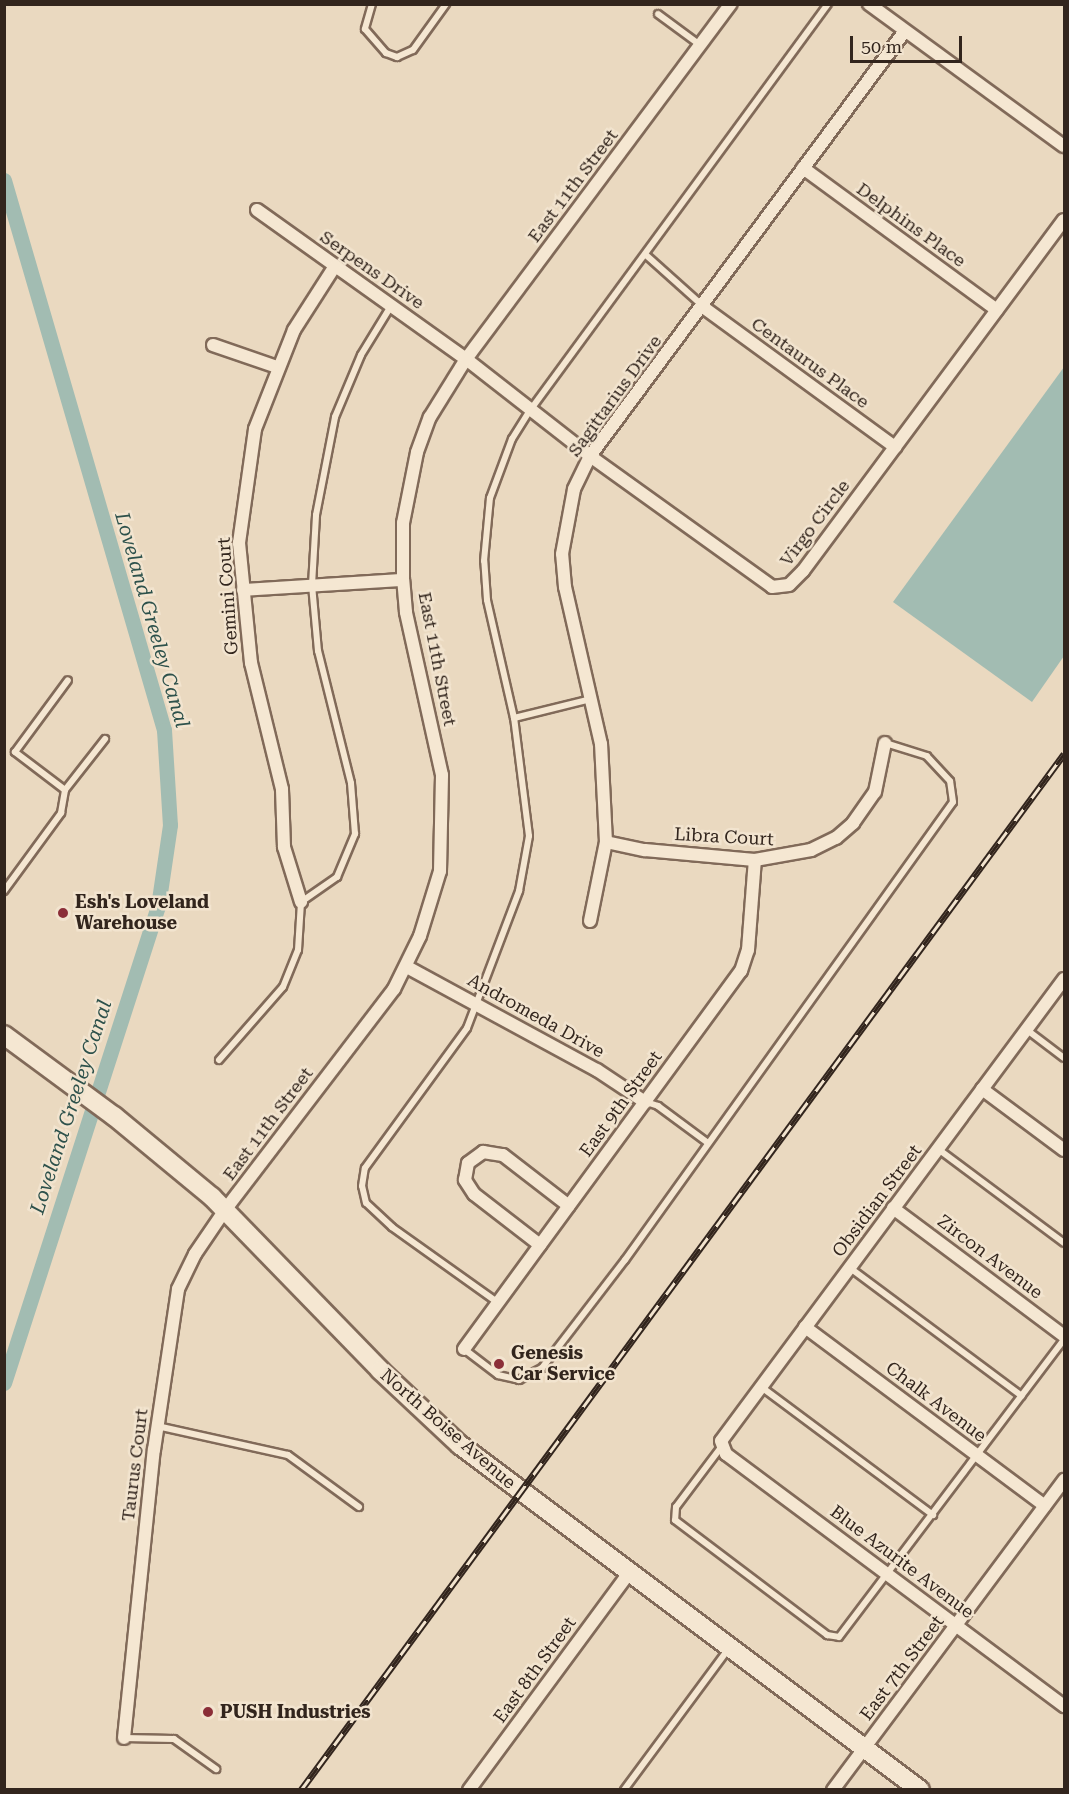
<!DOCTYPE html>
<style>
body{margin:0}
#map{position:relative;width:1069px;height:1794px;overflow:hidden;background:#ead9c0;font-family:"Roboto Serif",serif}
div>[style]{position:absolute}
.water>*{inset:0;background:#a2bcb2}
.canal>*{height:15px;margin:-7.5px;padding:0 7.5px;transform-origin:7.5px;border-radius:7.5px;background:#a2bcb2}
.roads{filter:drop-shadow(2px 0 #816a59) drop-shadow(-2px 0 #816a59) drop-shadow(0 2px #816a59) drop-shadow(0 -2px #816a59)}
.lane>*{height:6px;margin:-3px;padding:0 3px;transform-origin:3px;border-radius:3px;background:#f5e7d2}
.street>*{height:12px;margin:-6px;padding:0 6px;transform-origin:6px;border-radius:6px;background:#f5e7d2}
.secondary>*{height:18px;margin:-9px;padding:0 9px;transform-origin:9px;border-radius:9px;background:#f5e7d2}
.rail>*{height:7px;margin-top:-3.5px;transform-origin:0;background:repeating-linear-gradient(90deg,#f2e4cf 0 14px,#32251d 0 28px);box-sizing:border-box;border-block:2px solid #32251d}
.dots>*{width:16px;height:16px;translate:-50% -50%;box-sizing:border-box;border:3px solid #f2e4cf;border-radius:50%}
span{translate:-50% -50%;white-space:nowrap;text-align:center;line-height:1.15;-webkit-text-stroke:5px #f2e4cf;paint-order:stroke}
.street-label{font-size:18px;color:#32251d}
.poi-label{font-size:18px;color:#32251d;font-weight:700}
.left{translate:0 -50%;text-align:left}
.water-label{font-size:20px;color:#2d514b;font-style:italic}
.frame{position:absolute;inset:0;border:6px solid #32251d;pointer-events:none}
.scale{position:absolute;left:850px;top:36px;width:112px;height:27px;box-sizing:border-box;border:3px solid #32251d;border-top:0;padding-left:8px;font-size:18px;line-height:21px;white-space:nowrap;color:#32251d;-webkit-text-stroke:4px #f2e4cf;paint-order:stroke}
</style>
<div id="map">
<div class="water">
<i style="clip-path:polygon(1064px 367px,1064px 656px,1032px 702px,893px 602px)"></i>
</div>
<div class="canal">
<i style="left:4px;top:180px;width:573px;rotate:73.78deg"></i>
<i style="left:164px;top:730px;width:95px;rotate:86.4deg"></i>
<i style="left:170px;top:825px;width:82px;rotate:98.4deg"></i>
<i style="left:158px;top:906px;width:501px;rotate:107.89deg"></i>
</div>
<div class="roads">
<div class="lane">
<i style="left:372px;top:4px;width:26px;rotate:106deg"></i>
<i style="left:365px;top:29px;width:32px;rotate:49deg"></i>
<i style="left:386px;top:53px;width:12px;rotate:20deg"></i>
<i style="left:397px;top:57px;width:17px;rotate:-24deg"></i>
<i style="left:413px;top:50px;width:57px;rotate:-54.3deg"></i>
<i style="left:658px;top:14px;width:52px;rotate:36.4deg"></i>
<i style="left:646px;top:255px;width:76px;rotate:41.8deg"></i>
<i style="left:514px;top:718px;width:79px;rotate:-13.9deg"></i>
<i style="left:65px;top:790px;width:63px;rotate:-142.8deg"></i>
<i style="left:15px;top:752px;width:89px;rotate:-53.6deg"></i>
<i style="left:4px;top:891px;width:97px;rotate:-53.8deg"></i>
<i style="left:61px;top:813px;width:23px;rotate:-80deg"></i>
<i style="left:65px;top:790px;width:65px;rotate:-51.9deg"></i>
<i style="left:1027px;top:1030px;width:46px;rotate:37.1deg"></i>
<i style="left:219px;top:1060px;width:97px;rotate:-48.8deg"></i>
<i style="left:283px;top:987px;width:40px;rotate:-68deg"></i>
<i style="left:298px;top:950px;width:48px;rotate:-86.4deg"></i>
<i style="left:301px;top:902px;width:44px;rotate:-34.8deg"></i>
<i style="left:337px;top:877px;width:47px;rotate:-67.3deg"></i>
<i style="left:355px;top:834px;width:51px;rotate:-94.5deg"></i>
<i style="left:351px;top:783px;width:136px;rotate:-104deg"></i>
<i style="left:318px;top:651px;width:66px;rotate:-95.2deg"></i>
<i style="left:312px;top:585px;width:70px;rotate:-86.7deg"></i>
<i style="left:316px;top:515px;width:100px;rotate:-79deg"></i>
<i style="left:335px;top:417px;width:67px;rotate:-67.2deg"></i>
<i style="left:361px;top:355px;width:57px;rotate:-58.5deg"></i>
<i style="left:646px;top:1102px;width:13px;rotate:18deg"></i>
<i style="left:658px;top:1106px;width:62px;rotate:36.5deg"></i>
<i style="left:938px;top:1149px;width:157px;rotate:36.7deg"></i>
<i style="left:850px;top:1268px;width:214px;rotate:36.7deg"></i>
<i style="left:497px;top:1302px;width:129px;rotate:-144.5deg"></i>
<i style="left:392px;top:1227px;width:35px;rotate:-137deg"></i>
<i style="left:366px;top:1203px;width:17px;rotate:-103deg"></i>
<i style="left:362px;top:1186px;width:18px;rotate:-81deg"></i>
<i style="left:365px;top:1168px;width:173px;rotate:-53.9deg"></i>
<i style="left:467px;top:1028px;width:147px;rotate:-69.2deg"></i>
<i style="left:519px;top:891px;width:56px;rotate:-79.7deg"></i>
<i style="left:529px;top:836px;width:119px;rotate:-97.2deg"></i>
<i style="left:514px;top:718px;width:121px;rotate:-102.9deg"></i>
<i style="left:487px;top:600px;width:39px;rotate:-94deg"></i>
<i style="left:484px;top:561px;width:63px;rotate:-84.6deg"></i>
<i style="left:490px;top:498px;width:63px;rotate:-69.6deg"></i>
<i style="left:512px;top:439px;width:36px;rotate:-58deg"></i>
<i style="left:531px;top:409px;width:502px;rotate:-53.75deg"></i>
<i style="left:464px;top:1349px;width:43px;rotate:37.4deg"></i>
<i style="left:498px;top:1375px;width:22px;rotate:13deg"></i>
<i style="left:519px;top:1380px;width:26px;rotate:-28deg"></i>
<i style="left:542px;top:1368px;width:136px;rotate:-52.5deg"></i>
<i style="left:625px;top:1260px;width:563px;rotate:-54.39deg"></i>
<i style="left:953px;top:802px;width:21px;rotate:-98deg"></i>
<i style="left:950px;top:781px;width:34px;rotate:-133deg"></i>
<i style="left:927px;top:756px;width:44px;rotate:-162.8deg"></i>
<i style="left:760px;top:1386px;width:216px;rotate:36.7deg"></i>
<i style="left:157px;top:1426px;width:134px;rotate:12.5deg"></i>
<i style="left:288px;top:1455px;width:88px;rotate:36.2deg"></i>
<i style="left:722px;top:1446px;width:76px;rotate:127deg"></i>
<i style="left:676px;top:1507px;width:13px;rotate:94deg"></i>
<i style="left:675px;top:1520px;width:191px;rotate:37.1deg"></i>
<i style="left:827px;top:1635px;width:12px;rotate:9deg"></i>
<i style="left:839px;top:1637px;width:373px;rotate:-52.9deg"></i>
<i style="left:124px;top:1738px;width:50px;rotate:1.1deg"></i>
<i style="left:174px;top:1739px;width:52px;rotate:35.5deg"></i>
<i style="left:624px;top:1790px;width:177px;rotate:-53.5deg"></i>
</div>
<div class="street">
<i style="left:869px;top:4px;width:241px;rotate:36.1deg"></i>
<i style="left:803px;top:168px;width:240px;rotate:36.2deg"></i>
<i style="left:257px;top:210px;width:257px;rotate:35.5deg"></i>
<i style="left:466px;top:359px;width:157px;rotate:38deg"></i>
<i style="left:590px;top:456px;width:224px;rotate:35.7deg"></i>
<i style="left:772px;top:587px;width:17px;rotate:-7deg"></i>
<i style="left:789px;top:585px;width:20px;rotate:-45deg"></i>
<i style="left:803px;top:571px;width:437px;rotate:-53.4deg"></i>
<i style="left:703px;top:307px;width:238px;rotate:36.1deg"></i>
<i style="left:213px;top:345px;width:68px;rotate:19deg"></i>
<i style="left:243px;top:590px;width:160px;rotate:-3.6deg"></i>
<i style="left:606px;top:842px;width:40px;rotate:12deg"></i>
<i style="left:645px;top:850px;width:110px;rotate:5.2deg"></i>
<i style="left:755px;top:860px;width:57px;rotate:-10.1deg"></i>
<i style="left:811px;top:850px;width:28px;rotate:-26deg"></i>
<i style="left:836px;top:838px;width:23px;rotate:-41deg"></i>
<i style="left:853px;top:823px;width:38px;rotate:-55deg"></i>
<i style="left:875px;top:792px;width:50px;rotate:-78.5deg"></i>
<i style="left:301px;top:902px;width:58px;rotate:-107.2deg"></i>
<i style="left:284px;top:847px;width:58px;rotate:-92deg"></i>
<i style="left:282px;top:789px;width:130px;rotate:-103.8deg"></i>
<i style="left:251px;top:663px;width:121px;rotate:-95.7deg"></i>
<i style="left:239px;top:543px;width:115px;rotate:-82deg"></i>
<i style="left:255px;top:429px;width:106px;rotate:-68.5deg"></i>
<i style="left:294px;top:330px;width:76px;rotate:-57.4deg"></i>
<i style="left:590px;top:921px;width:81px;rotate:-78.6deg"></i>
<i style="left:606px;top:842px;width:98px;rotate:-92.9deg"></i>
<i style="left:601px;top:744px;width:161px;rotate:-102.9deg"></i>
<i style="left:565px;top:587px;width:33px;rotate:-95deg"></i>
<i style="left:562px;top:554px;width:66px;rotate:-79.5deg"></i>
<i style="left:574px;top:489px;width:37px;rotate:-64deg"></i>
<i style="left:590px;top:456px;width:529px;rotate:-53.46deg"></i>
<i style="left:407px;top:967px;width:216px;rotate:28.5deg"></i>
<i style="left:597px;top:1070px;width:58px;rotate:33.7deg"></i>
<i style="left:1064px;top:979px;width:575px;rotate:126.59deg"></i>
<i style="left:721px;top:1441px;width:14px;rotate:69deg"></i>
<i style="left:726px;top:1454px;width:422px;rotate:36.7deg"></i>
<i style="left:982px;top:1089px;width:102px;rotate:36.6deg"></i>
<i style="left:893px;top:1208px;width:214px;rotate:36.8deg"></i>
<i style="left:540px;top:1245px;width:83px;rotate:-142.3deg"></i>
<i style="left:474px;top:1194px;width:17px;rotate:-123deg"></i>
<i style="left:465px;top:1180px;width:17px;rotate:-80deg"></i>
<i style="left:468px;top:1163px;width:19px;rotate:-36deg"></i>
<i style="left:483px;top:1152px;width:20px;rotate:9deg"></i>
<i style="left:503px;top:1155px;width:83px;rotate:37.7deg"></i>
<i style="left:805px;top:1327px;width:299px;rotate:36.7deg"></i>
<i style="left:464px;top:1349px;width:469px;rotate:-53.8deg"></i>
<i style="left:741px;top:971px;width:22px;rotate:-72deg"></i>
<i style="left:748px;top:950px;width:90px;rotate:-85.6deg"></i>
<i style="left:124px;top:1738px;width:290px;rotate:-84.1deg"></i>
<i style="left:154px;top:1450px;width:163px;rotate:-81.5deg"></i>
<i style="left:178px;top:1289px;width:39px;rotate:-64deg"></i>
<i style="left:195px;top:1254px;width:53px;rotate:-55.7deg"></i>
<i style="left:225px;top:1210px;width:278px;rotate:-52.6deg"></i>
<i style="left:394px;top:989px;width:59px;rotate:-63.9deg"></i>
<i style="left:420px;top:936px;width:68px;rotate:-72.9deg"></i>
<i style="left:440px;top:871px;width:96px;rotate:-88.8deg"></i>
<i style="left:442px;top:775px;width:167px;rotate:-102.5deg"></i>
<i style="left:406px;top:612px;width:32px;rotate:-95deg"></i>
<i style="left:403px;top:580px;width:57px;rotate:-90deg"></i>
<i style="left:403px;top:523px;width:72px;rotate:-78.8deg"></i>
<i style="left:417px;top:452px;width:37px;rotate:-70deg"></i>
<i style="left:430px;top:417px;width:68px;rotate:-58.2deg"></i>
<i style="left:466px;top:359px;width:443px;rotate:-53.3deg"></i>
<i style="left:469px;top:1790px;width:270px;rotate:-53.6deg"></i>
<i style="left:833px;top:1790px;width:387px;rotate:-53.3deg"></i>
</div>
<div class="secondary">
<i style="left:4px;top:1035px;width:137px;rotate:36.4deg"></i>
<i style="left:114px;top:1116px;width:127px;rotate:39.6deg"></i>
<i style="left:212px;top:1197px;width:241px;rotate:45.8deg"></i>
<i style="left:380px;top:1370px;width:110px;rotate:43.2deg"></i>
<i style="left:460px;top:1445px;width:575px;rotate:36.87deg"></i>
</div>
</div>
<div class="rail">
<i style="left:301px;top:1790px;width:1287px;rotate:-53.63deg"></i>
</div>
<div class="dots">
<i style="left:63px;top:913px;background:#8b2e38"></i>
<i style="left:499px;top:1364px;background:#8b2e38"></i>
<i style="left:208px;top:1712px;background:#8b2e38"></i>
</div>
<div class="street-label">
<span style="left:573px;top:186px;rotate:-53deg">East 11th Street</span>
<span style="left:911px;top:225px;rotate:36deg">Delphins Place</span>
<span style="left:372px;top:270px;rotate:35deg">Serpens Drive</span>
<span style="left:810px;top:363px;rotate:36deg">Centaurus Place</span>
<span style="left:615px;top:396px;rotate:-54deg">Sagittarius Drive</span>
<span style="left:815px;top:523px;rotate:-53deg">Virgo Circle</span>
<span style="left:228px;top:596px;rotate:-94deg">Gemini Court</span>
<span style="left:437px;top:659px;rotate:79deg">East 11th Street</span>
<span style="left:724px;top:837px;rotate:3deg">Libra Court</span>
<span style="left:536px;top:1016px;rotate:29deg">Andromeda Drive</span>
<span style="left:621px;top:1104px;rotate:-54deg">East 9th Street</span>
<span style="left:268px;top:1124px;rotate:-53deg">East 11th Street</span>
<span style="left:877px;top:1201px;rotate:-53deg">Obsidian Street</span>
<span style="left:990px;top:1257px;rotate:37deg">Zircon Avenue</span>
<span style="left:936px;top:1402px;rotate:37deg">Chalk Avenue</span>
<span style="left:448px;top:1429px;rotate:41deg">North Boise Avenue</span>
<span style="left:135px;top:1465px;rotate:-83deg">Taurus Court</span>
<span style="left:902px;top:1562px;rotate:37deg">Blue Azurite Avenue</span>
<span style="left:902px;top:1668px;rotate:-53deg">East 7th Street</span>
<span style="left:535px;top:1670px;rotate:-54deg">East 8th Street</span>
</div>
<div class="poi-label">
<span class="left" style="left:75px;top:913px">Esh's Loveland<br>Warehouse</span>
<span class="left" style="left:511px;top:1364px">Genesis<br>Car Service</span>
<span class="left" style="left:220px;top:1712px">PUSH Industries</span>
</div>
<div class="water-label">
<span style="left:152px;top:620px;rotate:74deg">Loveland Greeley Canal</span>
<span style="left:71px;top:1107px;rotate:-72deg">Loveland Greeley Canal</span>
</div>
<div class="frame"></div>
<div class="scale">50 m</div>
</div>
